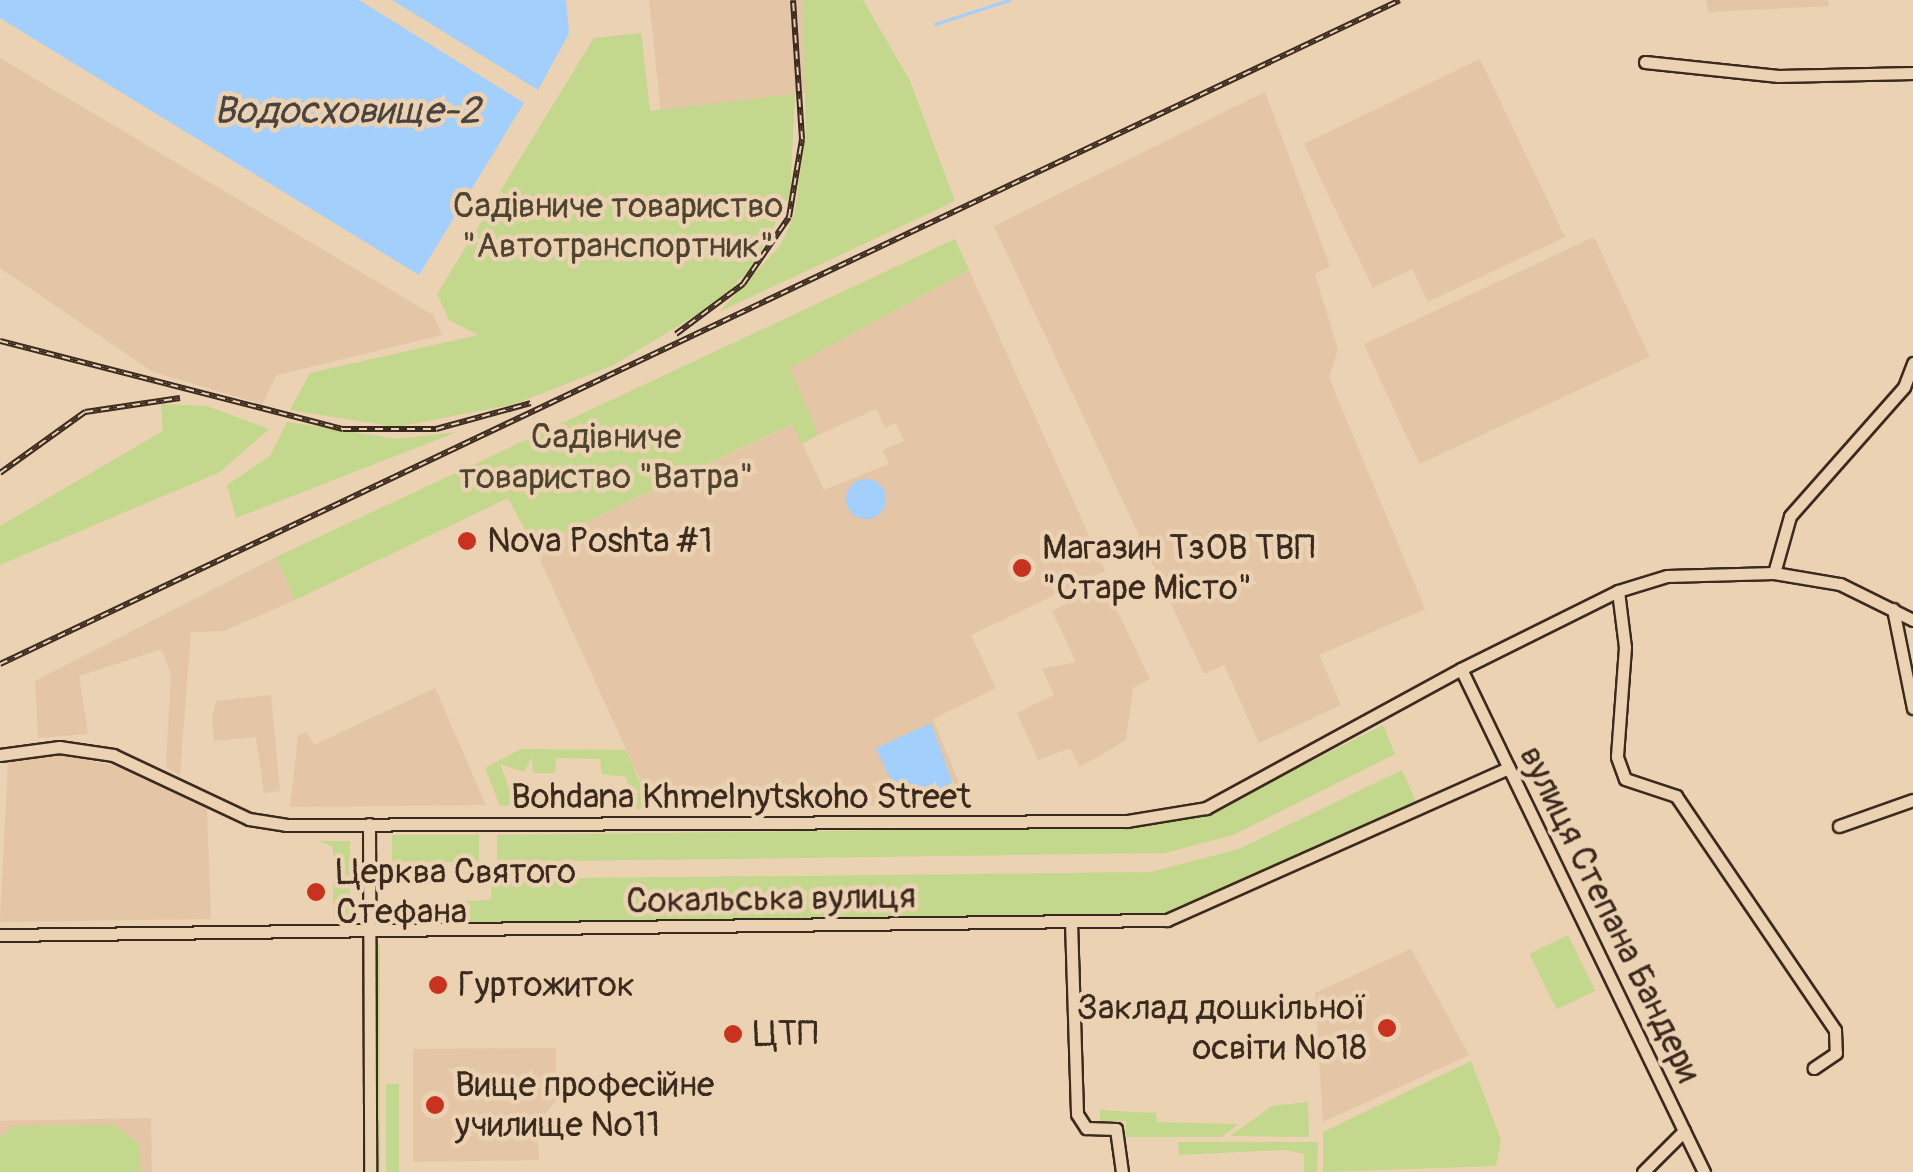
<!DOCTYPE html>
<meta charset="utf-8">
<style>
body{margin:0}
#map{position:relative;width:1913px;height:1172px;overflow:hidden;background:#ead2b2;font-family:Pangolin,sans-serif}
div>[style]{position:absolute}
.built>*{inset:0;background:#e4c5a5;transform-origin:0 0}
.green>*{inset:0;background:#c3d88d;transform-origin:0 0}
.water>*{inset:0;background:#a2cffc}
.round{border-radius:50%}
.stream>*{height:2.5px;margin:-1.25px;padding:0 1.25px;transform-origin:1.25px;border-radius:1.25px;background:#a2cffc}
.roads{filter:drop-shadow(2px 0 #3b2a1e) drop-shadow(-2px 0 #3b2a1e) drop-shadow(0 2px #3b2a1e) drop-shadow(0 -2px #3b2a1e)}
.minor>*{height:11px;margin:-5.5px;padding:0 5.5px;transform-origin:5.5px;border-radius:5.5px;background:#ead2b2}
.rail>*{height:6px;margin-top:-3px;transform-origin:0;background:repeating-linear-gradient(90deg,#ead2b2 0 8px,#3b2a1e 0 16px);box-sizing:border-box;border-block:2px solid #3b2a1e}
.dots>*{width:28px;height:28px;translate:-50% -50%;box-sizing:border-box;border:5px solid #ead2b2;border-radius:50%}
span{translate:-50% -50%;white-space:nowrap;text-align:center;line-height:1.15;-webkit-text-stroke:9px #ead2b2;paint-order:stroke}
.park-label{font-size:35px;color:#4f442f}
.poi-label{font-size:35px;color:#3b2a1e}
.left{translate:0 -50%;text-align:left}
.right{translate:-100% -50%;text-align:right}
.street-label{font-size:35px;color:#3b2a1e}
.water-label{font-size:38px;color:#4a433f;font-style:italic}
</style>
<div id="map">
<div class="built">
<i style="clip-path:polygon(649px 0,803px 0,806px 93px,661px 112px)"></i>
<i style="clip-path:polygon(1706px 0,1828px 0,1829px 6px,1709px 12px)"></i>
<i style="clip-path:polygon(0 58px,433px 315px,442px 335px,277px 375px,262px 404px,153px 372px,0 268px)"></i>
<i style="clip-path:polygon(1480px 59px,1565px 237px,1428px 302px,1412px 269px,1373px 288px,1304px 144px)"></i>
<i style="clip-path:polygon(1265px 92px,1330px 266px,1315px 274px,1338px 349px,1329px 378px,1425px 609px,1319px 655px,1341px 705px,1259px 743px,1224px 665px,1204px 674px,994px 226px)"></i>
<i style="left:1594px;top:237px;width:132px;height:254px;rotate:65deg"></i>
<i style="clip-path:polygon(969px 270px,1105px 571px,971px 635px,996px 688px,933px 719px,969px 807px,650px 802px,534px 547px,793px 424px,824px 490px,889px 464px,883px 450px,904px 441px,896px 423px,885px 428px,876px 409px,818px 435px,789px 368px)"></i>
<i style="clip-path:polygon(276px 557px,295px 600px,224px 631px,191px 632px,180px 775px,166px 767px,171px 674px,162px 649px,79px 676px,88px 734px,38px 738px,35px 681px)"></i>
<i style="clip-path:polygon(1104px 584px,1150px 679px,1133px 688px,1126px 740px,1080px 767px,1070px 748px,1038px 760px,1017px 713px,1054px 695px,1042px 669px,1076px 662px,1052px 611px)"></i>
<i style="clip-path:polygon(435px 688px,486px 805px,290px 807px,298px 736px,307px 732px,314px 745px)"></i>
<i style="clip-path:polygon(271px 695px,280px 791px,264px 793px,256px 737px,214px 741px,212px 717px,216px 701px)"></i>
<i style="clip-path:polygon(58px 753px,132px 770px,207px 809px,211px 919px,0 922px,8px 761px)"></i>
<i style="clip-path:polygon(1411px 949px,1469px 1055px,1323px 1122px,1315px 993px)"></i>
<i style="clip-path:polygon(556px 1048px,556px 1101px,537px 1123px,539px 1160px,413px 1162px,413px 1049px)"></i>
<i style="left:151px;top:1118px;width:54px;height:151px;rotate:89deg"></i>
</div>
<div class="green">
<i style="clip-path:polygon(803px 0,863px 0,910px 81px,955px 201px,719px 312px,780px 246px,794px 216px,806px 131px)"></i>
<i style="clip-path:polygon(641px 33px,650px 111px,795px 94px,790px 195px,752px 268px,716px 303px,612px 366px,515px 404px,396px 427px,290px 410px,310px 373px,478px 335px,449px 320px,437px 294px,594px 38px)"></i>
<i style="clip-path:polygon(955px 239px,969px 270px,790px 368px,818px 435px,802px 444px,792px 424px,534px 547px,508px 498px,295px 600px,276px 557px)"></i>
<i style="clip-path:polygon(161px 404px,207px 406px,269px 429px,220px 472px,0 565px,0 526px,163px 431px)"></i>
<i style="clip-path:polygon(287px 422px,397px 439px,457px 432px,236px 518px,227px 485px,270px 456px)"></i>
<i style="clip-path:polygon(1383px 725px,1395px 754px,1233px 835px,1165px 853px,497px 862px,497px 835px,1137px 827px,1215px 810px)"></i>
<i style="clip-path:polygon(521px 749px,626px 750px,651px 809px,619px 809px,618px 795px,631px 794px,626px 777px,602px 774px,600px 759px,556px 758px,555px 773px,533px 773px,532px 757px,524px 772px,500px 764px,516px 805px,500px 806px,485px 768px)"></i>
<i style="clip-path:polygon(1402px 770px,1417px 804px,1195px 909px,1162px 916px,443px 923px,444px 902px,491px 900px,492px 879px,1151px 872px,1239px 849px)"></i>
<i style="left:392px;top:835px;width:87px;height:27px"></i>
<i style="clip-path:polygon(319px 841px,350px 841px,350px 917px,333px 917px,333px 847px)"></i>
<i style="left:1568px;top:935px;width:62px;height:43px;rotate:64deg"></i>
<i style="left:372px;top:945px;width:8px;height:227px"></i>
<i style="clip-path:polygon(1471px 1061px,1501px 1140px,1496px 1166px,1323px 1172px,1323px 1132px)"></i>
<i style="left:386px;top:1084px;width:13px;height:88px"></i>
<i style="clip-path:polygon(1308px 1102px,1309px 1137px,1230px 1136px,1272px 1106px)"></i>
<i style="clip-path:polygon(1100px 1110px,1156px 1113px,1157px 1122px,1238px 1124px,1222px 1137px,1126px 1137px,1126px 1121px,1100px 1121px)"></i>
<i style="clip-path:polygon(115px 1125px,139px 1144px,141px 1172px,0 1172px,0 1137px,14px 1126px)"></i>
<i style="clip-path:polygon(1178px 1142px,1318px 1142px,1317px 1172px,1304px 1172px,1304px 1154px,1285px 1150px,1179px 1155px)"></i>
</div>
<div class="water">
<i style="clip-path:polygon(0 0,359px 0,524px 103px,419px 275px,0 18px)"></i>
<i style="clip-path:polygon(392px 0,566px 0,569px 33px,538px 90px)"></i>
<i class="round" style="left:846px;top:479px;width:40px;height:40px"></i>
<i style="clip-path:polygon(931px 723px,959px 800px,900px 800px,876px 748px)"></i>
</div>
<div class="stream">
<i style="left:935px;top:24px;width:78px;rotate:-18deg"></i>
</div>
<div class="roads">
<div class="minor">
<i style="left:1645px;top:62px;width:134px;rotate:6deg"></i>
<i style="left:1778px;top:76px;width:135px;rotate:-1.3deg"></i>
<i style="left:1774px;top:573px;width:59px;rotate:-74.3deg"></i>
<i style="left:1790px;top:516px;width:172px;rotate:-48.5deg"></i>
<i style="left:1904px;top:387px;width:26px;rotate:-69deg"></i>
<i style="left:1618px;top:591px;width:56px;rotate:82.9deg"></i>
<i style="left:1625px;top:647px;width:110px;rotate:94.2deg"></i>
<i style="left:1617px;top:757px;width:23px;rotate:70deg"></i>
<i style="left:1625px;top:779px;width:54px;rotate:18.4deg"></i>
<i style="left:1676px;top:796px;width:283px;rotate:55.8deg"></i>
<i style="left:1835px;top:1030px;width:23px;rotate:88deg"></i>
<i style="left:1836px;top:1053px;width:27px;rotate:146deg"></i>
<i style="left:1893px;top:609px;width:101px;rotate:78.6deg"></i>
<i style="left:1461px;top:669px;width:513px;rotate:64.23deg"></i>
<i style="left:1684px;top:1131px;width:58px;rotate:135deg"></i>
<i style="left:0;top:755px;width:60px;rotate:-7.7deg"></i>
<i style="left:59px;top:747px;width:55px;rotate:8.4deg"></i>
<i style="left:113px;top:755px;width:150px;rotate:25.2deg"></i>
<i style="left:249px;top:819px;width:37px;rotate:9deg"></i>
<i style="left:286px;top:825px;width:841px;rotate:-0.27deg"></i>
<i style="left:1127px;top:821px;width:80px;rotate:-9.3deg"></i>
<i style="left:1206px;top:808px;width:290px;rotate:-28.6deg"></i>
<i style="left:1461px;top:669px;width:175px;rotate:-26.4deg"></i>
<i style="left:1618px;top:591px;width:51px;rotate:-17deg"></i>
<i style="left:1667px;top:576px;width:107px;rotate:-1.6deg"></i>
<i style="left:1774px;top:573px;width:67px;rotate:9.5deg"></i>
<i style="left:1840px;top:584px;width:81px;rotate:26.3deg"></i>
<i style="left:369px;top:824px;width:348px;rotate:89.8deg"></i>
<i style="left:1839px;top:826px;width:78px;rotate:-19.4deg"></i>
<i style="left:1071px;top:922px;width:192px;rotate:88.2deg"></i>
<i style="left:1077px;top:1114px;width:17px;rotate:57deg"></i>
<i style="left:1086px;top:1128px;width:30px;rotate:2deg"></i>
<i style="left:1116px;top:1129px;width:43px;rotate:82.1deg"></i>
<i style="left:0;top:935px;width:1167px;rotate:-0.74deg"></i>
<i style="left:1167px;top:920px;width:374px;rotate:-24deg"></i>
<i style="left:1684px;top:1131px;width:46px;rotate:64deg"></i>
</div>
</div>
<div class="rail">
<i style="left:676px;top:334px;width:84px;rotate:-36.7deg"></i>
<i style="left:743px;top:284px;width:81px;rotate:-55.5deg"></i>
<i style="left:789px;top:217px;width:79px;rotate:-80.5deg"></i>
<i style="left:802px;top:139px;width:139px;rotate:-93.7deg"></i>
<i style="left:0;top:341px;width:354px;rotate:14.4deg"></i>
<i style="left:343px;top:429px;width:93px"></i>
<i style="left:436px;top:429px;width:98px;rotate:-15.3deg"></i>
<i style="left:0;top:473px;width:105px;rotate:-35.7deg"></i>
<i style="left:85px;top:412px;width:96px;rotate:-8.4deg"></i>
<i style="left:0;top:664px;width:1549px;rotate:-25.37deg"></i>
</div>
<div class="dots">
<i style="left:467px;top:541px;background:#c8321e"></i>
<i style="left:1022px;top:568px;background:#c8321e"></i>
<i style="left:316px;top:892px;background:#c8321e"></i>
<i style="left:438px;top:985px;background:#c8321e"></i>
<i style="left:1387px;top:1028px;background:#c8321e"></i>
<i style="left:733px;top:1034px;background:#c8321e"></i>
<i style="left:435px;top:1105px;background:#c8321e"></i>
</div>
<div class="park-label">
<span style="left:618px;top:226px">Садівниче товариство<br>"Автотранспортник"</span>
<span style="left:606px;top:457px">Садівниче<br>товариство "Ватра"</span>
</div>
<div class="poi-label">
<span class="left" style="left:487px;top:541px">Nova Poshta #1</span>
<span class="left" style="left:1042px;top:568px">Магазин ТзОВ ТВП<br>"Старе Місто"</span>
<span class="left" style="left:336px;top:892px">Церква Святого<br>Стефана</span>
<span class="left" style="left:458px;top:985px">Гуртожиток</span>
<span class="right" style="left:1367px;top:1028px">Заклад дошкільної<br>освіти №18</span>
<span class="left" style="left:753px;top:1034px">ЦТП</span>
<span class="left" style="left:455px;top:1105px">Вище професійне<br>училище №11</span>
</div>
<div class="street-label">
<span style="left:741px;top:797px">Bohdana Khmelnytskoho Street</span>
<span style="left:771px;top:899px;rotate:-1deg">Сокальська вулиця</span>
<span style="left:1610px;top:914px;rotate:64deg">вулиця Степана Бандери</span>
</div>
<div class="water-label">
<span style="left:347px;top:112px">Водосховище-2</span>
</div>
</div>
